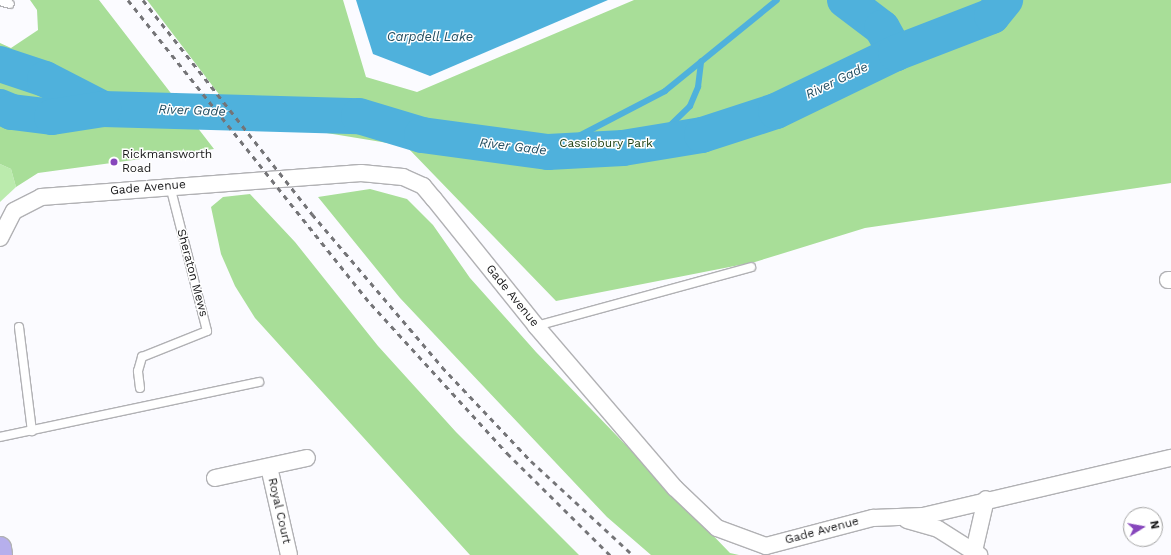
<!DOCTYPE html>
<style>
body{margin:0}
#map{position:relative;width:1171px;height:555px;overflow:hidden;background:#fbfbff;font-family:"Work Sans",sans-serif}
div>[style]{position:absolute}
.green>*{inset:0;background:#bbebad}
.forest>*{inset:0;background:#a8de98}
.water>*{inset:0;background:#4fb1dc}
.stream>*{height:6px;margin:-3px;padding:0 3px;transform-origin:3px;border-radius:3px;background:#4fb1dc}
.river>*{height:36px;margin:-18px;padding:0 18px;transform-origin:18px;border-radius:18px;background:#4fb1dc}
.roads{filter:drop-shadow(1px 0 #b1b1b4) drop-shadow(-1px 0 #b1b1b4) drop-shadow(0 1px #b1b1b4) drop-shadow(0 -1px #b1b1b4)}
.service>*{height:8px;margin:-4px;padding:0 4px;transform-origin:4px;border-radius:4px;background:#fff}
.minor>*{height:16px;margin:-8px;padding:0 8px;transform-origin:8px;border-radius:8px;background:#fff}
.primary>*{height:22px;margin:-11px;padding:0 11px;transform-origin:11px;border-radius:11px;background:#b6afec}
.rail>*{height:3px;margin-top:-1.5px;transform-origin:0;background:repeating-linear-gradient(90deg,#747477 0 5px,transparent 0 10px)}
.dots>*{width:11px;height:11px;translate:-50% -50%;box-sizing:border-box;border:2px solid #fff;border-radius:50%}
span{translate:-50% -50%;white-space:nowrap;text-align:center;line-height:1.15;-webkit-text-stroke:3px #fff;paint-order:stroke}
.park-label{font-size:12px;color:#1c3f10}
.poi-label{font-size:12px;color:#19191a}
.left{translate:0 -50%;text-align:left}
.street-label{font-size:12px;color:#19191a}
.water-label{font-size:13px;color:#244e61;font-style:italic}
.north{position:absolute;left:1123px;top:507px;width:40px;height:40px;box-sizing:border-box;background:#fff;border:1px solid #a3a3a3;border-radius:50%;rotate:79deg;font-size:11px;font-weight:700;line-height:16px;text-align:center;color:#19191a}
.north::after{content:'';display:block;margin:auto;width:14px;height:18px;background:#8747bc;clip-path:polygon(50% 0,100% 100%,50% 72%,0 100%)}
</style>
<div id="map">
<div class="green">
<i style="clip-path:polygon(0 164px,11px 169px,16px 187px,0 202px)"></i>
</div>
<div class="forest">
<i style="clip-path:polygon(30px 0,99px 0,214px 149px,38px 173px,16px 187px,11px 169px,0 164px,0 43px,11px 48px,38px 30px,37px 10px)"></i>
<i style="clip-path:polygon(147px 0,343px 0,366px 77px,417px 92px,634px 0,1171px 0,1171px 183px,865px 228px,755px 262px,556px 301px,406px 146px,290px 127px,279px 111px,231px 110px)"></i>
<i style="clip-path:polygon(370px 189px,407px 199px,433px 225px,470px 278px,536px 352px,730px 553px,739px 555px,651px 555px,607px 517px,400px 298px,318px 197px)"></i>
<i style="clip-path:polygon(250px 194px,295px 242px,378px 346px,456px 432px,579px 555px,470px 555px,255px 318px,235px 286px,221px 254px,211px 207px,223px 197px)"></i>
</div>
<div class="water">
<i style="clip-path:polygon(356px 0,608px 0,430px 76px,373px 54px)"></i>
</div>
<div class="stream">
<i style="left:652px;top:143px;width:53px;rotate:-44.2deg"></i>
<i style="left:690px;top:106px;width:21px;rotate:-67deg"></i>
<i style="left:698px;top:87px;width:26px;rotate:-83deg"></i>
<i style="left:548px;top:152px;width:132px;rotate:-27.5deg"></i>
<i style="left:665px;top:91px;width:144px;rotate:-39.1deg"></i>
</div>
<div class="river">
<i style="left:845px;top:0;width:46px;rotate:37.1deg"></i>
<i style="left:882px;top:28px;width:29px;rotate:61deg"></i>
<i style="left:0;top:64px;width:47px;rotate:18.4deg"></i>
<i style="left:45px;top:79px;width:65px;rotate:27.3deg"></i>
<i style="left:103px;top:109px;width:256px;rotate:1.6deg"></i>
<i style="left:359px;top:116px;width:66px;rotate:16.8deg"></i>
<i style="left:422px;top:135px;width:127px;rotate:7.7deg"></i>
<i style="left:548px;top:152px;width:75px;rotate:-3.1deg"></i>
<i style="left:623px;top:148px;width:80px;rotate:-9.3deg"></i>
<i style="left:702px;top:135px;width:78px;rotate:-18deg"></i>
<i style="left:776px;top:111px;width:133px;rotate:-25.8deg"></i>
<i style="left:896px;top:53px;width:103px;rotate:-21.1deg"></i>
<i style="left:992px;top:16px;width:21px;rotate:-51deg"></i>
<i style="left:0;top:107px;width:13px;rotate:23deg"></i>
<i style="left:12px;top:112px;width:40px;rotate:7.1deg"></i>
<i style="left:52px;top:117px;width:52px;rotate:-8.9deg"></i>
</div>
<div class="roads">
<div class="service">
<i style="left:0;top:1px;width:10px;rotate:17deg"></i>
<i style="left:536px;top:326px;width:223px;rotate:-15.3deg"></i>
<i style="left:19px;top:327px;width:105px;rotate:82.9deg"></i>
<i style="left:140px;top:388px;width:17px;rotate:-97deg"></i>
<i style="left:138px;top:371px;width:15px;rotate:-74deg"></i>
<i style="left:142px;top:357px;width:70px;rotate:-21.8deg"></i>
<i style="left:207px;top:331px;width:150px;rotate:-104.3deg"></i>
<i style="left:0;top:437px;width:265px;rotate:-12deg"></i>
</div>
<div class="minor">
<i style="left:0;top:238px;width:30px;rotate:-63deg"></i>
<i style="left:14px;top:211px;width:30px;rotate:-27deg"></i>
<i style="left:41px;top:197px;width:321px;rotate:-4.3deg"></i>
<i style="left:361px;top:173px;width:42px;rotate:5.4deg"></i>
<i style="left:403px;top:177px;width:22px;rotate:24deg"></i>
<i style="left:423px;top:186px;width:17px;rotate:50deg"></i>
<i style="left:434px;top:199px;width:163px;rotate:51.2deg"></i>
<i style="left:536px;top:326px;width:213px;rotate:49.4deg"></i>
<i style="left:675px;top:488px;width:58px;rotate:43.6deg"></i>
<i style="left:717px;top:528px;width:52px;rotate:20.2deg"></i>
<i style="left:766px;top:546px;width:111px;rotate:-14.7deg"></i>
<i style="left:873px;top:518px;width:50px;rotate:-2.3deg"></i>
<i style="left:923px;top:516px;width:255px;rotate:-13.2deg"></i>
<i style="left:1168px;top:280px;width:3px"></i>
<i style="left:269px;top:467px;width:90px;rotate:77.2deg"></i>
<i style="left:215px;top:478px;width:94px;rotate:-12.3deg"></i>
<i style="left:907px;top:520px;width:32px;rotate:16deg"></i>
<i style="left:938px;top:529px;width:49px;rotate:32.4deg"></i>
<i style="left:974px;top:551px;width:53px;rotate:-77deg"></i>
</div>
<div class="primary">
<i style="left:0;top:548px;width:7px;rotate:82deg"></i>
</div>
</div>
<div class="rail">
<i style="left:128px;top:0;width:389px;rotate:51.4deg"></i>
<i style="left:371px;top:304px;width:202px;rotate:47.6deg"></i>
<i style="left:507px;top:453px;width:145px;rotate:44.7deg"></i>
<i style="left:143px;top:0;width:273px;rotate:51.7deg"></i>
<i style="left:312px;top:214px;width:201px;rotate:49.6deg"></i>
<i style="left:442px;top:367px;width:129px;rotate:46.6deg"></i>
<i style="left:531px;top:461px;width:139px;rotate:42.7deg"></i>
</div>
<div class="dots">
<i style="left:114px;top:162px;background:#8747bc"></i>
</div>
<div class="park-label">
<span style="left:606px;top:144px">Cassiobury Park</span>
</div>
<div class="poi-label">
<span class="left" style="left:122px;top:162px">Rickmansworth<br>Road</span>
</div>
<div class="street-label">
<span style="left:148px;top:188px;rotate:-5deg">Gade Avenue</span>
<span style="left:192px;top:273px;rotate:75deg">Sheraton Mews</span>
<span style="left:512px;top:296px;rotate:51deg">Gade Avenue</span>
<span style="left:279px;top:511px;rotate:77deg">Royal Court</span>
<span style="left:822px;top:531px;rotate:-15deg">Gade Avenue</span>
</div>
<div class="water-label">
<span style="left:430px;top:37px">Carpdell Lake</span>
<span style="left:837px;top:81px;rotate:-26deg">River Gade</span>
<span style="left:192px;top:111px;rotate:2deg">River Gade</span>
<span style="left:513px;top:147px;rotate:7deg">River Gade</span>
</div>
<div class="north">N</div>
</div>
